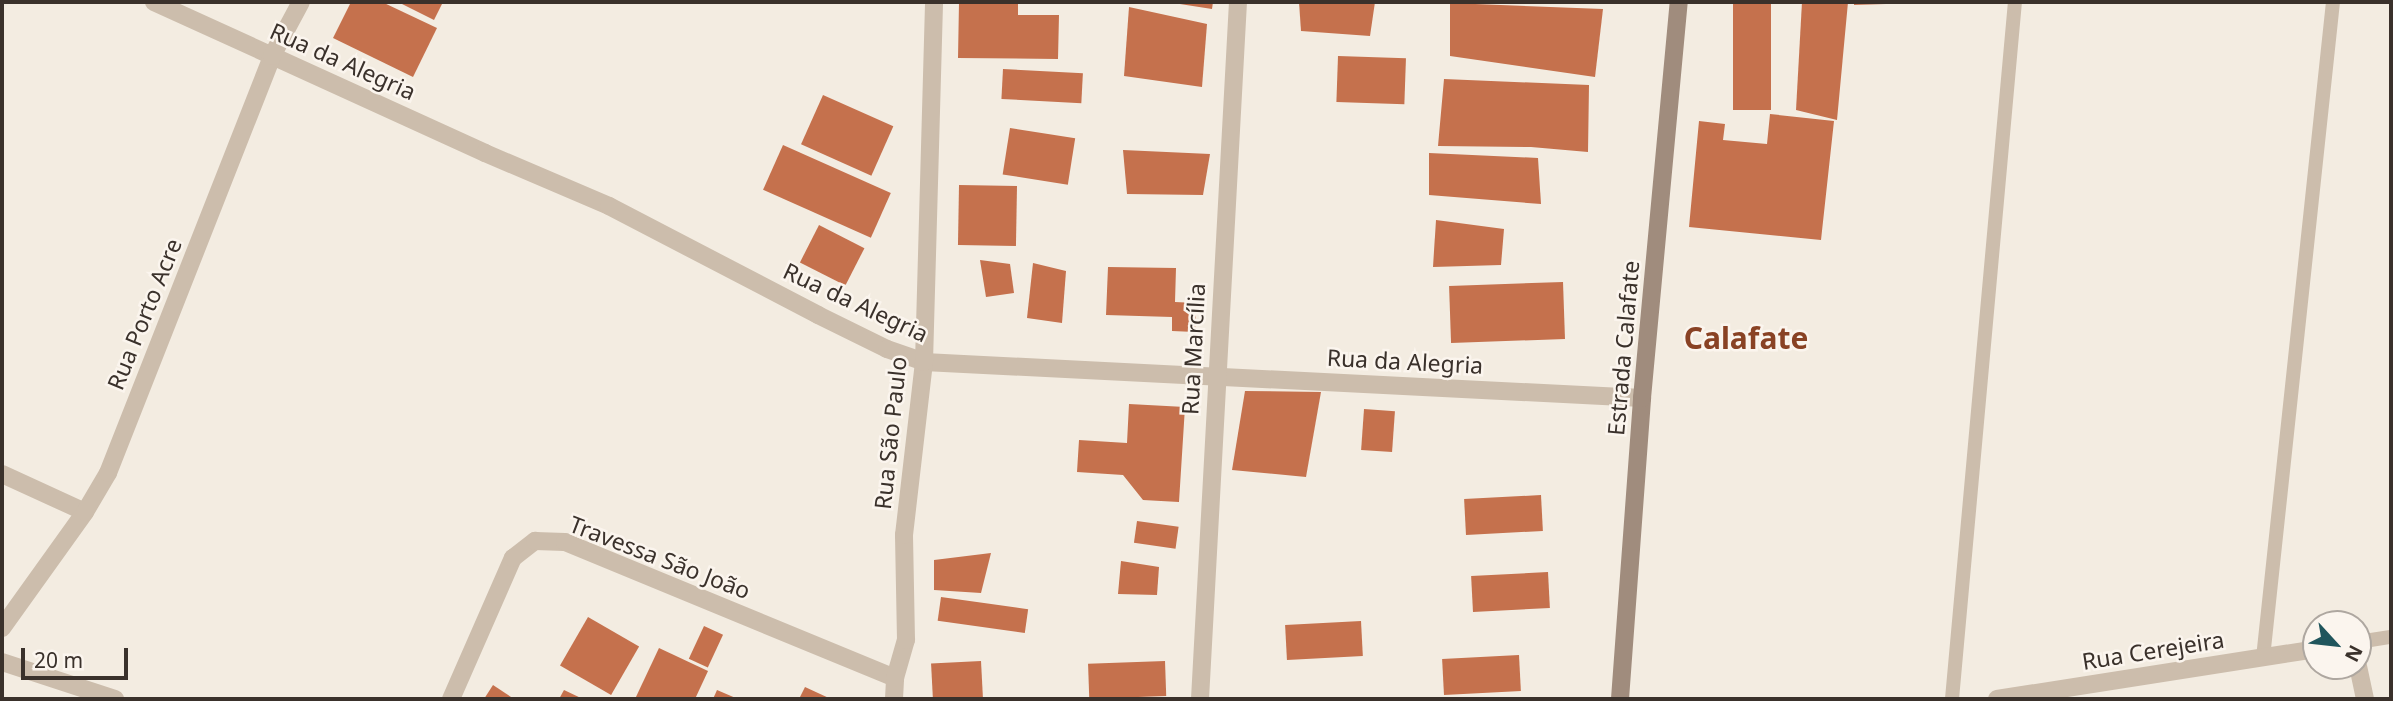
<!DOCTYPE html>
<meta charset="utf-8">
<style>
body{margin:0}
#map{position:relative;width:2393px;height:701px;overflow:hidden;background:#f3ece1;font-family:"Noto Sans",sans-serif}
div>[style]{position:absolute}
.building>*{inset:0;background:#c5714d;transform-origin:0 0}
.lane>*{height:14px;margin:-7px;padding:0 7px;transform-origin:7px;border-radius:7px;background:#ccbdac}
.street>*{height:18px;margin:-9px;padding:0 9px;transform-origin:9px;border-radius:9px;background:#ccbdac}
.secondary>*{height:18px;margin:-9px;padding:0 9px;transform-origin:9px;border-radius:9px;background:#a08c7d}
span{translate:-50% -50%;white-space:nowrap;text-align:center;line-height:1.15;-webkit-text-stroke:5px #fbf5ee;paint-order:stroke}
.street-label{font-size:23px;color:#3a312b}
.district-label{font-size:30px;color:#894224;font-weight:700}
.frame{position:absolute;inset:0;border:4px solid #3a312b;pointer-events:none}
.north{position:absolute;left:2302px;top:610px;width:70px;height:70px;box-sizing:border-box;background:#fbf5ee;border:2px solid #aea7a0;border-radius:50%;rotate:117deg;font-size:19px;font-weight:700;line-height:28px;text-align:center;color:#3a312b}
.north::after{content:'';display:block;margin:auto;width:24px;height:32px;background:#20555c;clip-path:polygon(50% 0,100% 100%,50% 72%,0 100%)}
.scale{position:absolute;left:21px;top:648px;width:107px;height:32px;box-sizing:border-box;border:4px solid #3a312b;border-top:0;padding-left:9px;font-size:21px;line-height:24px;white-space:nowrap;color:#3a312b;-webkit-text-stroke:5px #fbf5ee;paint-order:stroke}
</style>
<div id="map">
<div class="building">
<i style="clip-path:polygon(351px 2px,382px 2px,437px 28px,413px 77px,333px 38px)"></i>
<i style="clip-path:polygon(398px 2px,443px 2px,434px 20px)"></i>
<i style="clip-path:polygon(959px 2px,1018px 2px,1018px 15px,1059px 15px,1058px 59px,958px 58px)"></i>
<i style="clip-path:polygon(1167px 2px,1213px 2px,1212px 9px)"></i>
<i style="clip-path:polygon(1299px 2px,1375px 2px,1370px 36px,1301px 31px)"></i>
<i style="left:1733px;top:2px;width:38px;height:108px"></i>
<i style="clip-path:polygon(1802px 2px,1848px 2px,1837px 120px,1796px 110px)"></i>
<i style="clip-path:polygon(1854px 2px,1886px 2px,1886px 4px,1854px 5px)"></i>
<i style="clip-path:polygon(1450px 3px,1603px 9px,1595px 77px,1450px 56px)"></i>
<i style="clip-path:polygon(1129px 7px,1207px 24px,1202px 87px,1124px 76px)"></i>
<i style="left:1338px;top:56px;width:68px;height:46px;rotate:2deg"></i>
<i style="left:1003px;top:69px;width:80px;height:30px;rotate:3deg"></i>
<i style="clip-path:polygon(1444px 79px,1589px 85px,1588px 152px,1531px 147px,1438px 146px)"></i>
<i style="left:823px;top:95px;width:77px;height:54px;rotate:24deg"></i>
<i style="clip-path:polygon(1770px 114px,1834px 121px,1821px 240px,1689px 227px,1699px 121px,1725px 124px,1723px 140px,1767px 144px)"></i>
<i style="left:1010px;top:128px;width:66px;height:47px;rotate:9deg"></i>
<i style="left:783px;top:145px;width:118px;height:49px;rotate:24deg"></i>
<i style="clip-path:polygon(1123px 150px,1210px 154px,1203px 195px,1127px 194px)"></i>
<i style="clip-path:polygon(1429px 153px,1538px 158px,1541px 204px,1429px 195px)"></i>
<i style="left:1017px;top:186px;width:60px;height:58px;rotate:91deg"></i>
<i style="clip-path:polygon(1436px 220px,1504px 229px,1501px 265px,1433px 267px)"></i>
<i style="left:819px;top:225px;width:51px;height:42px;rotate:27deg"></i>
<i style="clip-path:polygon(980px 260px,1010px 264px,1014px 293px,986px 297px)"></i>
<i style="clip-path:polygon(1033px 263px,1066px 271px,1062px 323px,1027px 318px)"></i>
<i style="clip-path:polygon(1108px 267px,1176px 268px,1175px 302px,1196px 303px,1195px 332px,1172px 331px,1172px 317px,1106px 315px)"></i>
<i style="left:1563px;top:282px;width:57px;height:114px;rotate:88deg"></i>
<i style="clip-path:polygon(1245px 391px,1321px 392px,1306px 477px,1232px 470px)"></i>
<i style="clip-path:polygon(1129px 404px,1185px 407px,1179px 502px,1143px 500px,1123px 475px,1077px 472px,1079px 440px,1127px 443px)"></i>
<i style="left:1364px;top:409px;width:31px;height:41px;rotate:4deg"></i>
<i style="left:1541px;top:495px;width:36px;height:77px;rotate:87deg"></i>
<i style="left:1137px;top:521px;width:42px;height:22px;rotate:8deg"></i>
<i style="clip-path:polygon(991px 553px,981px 593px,934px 590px,934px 560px)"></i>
<i style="clip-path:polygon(1121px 561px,1159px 567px,1157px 595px,1118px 594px)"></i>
<i style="left:1548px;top:572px;width:36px;height:77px;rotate:87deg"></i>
<i style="left:941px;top:597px;width:88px;height:24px;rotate:8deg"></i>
<i style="left:588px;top:617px;width:59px;height:56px;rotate:30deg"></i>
<i style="left:1361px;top:621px;width:35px;height:76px;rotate:87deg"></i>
<i style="left:704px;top:626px;width:21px;height:36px;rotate:25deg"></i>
<i style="clip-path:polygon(659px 648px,708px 671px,695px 699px,635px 699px)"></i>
<i style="left:1519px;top:655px;width:36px;height:77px;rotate:87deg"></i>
<i style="left:981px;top:661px;width:38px;height:50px;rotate:87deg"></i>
<i style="left:1165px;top:661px;width:35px;height:77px;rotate:88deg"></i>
<i style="clip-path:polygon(493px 685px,514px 699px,484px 699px)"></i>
<i style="clip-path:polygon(805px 687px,831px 699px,799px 699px)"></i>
<i style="clip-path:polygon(564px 690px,583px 699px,559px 699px)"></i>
<i style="clip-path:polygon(717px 690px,738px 699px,713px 699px)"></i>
</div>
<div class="lane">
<i style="left:2358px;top:642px;width:33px;rotate:-9deg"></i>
<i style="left:2263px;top:658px;width:660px;rotate:-83.91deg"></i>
<i style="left:1952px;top:699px;width:700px;rotate:-84.84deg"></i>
</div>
<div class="street">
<i style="left:154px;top:2px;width:364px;rotate:24.5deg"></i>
<i style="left:485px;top:153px;width:135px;rotate:23.1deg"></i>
<i style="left:609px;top:206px;width:236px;rotate:27.5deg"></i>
<i style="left:818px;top:315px;width:77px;rotate:26.2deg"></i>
<i style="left:887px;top:349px;width:39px;rotate:19deg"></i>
<i style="left:924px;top:362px;width:719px;rotate:2.87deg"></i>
<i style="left:2px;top:474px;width:91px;rotate:24.6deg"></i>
<i style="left:2px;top:628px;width:143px;rotate:-54.4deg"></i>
<i style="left:85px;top:512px;width:45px;rotate:-59.5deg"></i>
<i style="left:108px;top:473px;width:448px;rotate:-68.5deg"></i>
<i style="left:272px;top:56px;width:61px;rotate:-61.8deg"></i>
<i style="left:2px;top:662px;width:119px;rotate:18.1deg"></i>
<i style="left:2358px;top:666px;width:34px;rotate:78deg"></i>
<i style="left:451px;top:699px;width:154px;rotate:-66.3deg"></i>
<i style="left:513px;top:558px;width:28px;rotate:-38deg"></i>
<i style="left:535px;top:541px;width:30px;rotate:2deg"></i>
<i style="left:565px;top:542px;width:357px;rotate:22.4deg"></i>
<i style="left:894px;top:699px;width:21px;rotate:-87deg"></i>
<i style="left:895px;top:678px;width:40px;rotate:-74deg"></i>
<i style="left:906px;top:640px;width:105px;rotate:-91.1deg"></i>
<i style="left:904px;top:535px;width:174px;rotate:-83.4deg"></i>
<i style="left:924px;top:362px;width:360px;rotate:-88.4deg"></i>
<i style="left:1200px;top:699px;width:698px;rotate:-86.88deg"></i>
<i style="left:1997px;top:699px;width:323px;rotate:-8.9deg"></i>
</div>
<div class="secondary">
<i style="left:1620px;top:699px;width:302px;rotate:-85.8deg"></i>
<i style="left:1642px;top:398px;width:398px;rotate:-84.7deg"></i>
</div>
<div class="street-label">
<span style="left:343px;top:61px;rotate:24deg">Rua da Alegria</span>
<span style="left:856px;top:302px;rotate:25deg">Rua da Alegria</span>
<span style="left:144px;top:314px;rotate:-68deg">Rua Porto Acre</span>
<span style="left:1623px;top:348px;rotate:-85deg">Estrada Calafate</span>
<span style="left:1193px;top:349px;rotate:-87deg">Rua Marcília</span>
<span style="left:1405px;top:361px;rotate:3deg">Rua da Alegria</span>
<span style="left:890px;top:433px;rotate:-84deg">Rua São Paulo</span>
<span style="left:660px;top:557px;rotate:21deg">Travessa São João</span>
<span style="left:2153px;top:650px;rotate:-9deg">Rua Cerejeira</span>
</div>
<div class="district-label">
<span style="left:1746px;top:338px">Calafate</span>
</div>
<div class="frame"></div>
<div class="north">N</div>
<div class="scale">20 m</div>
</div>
